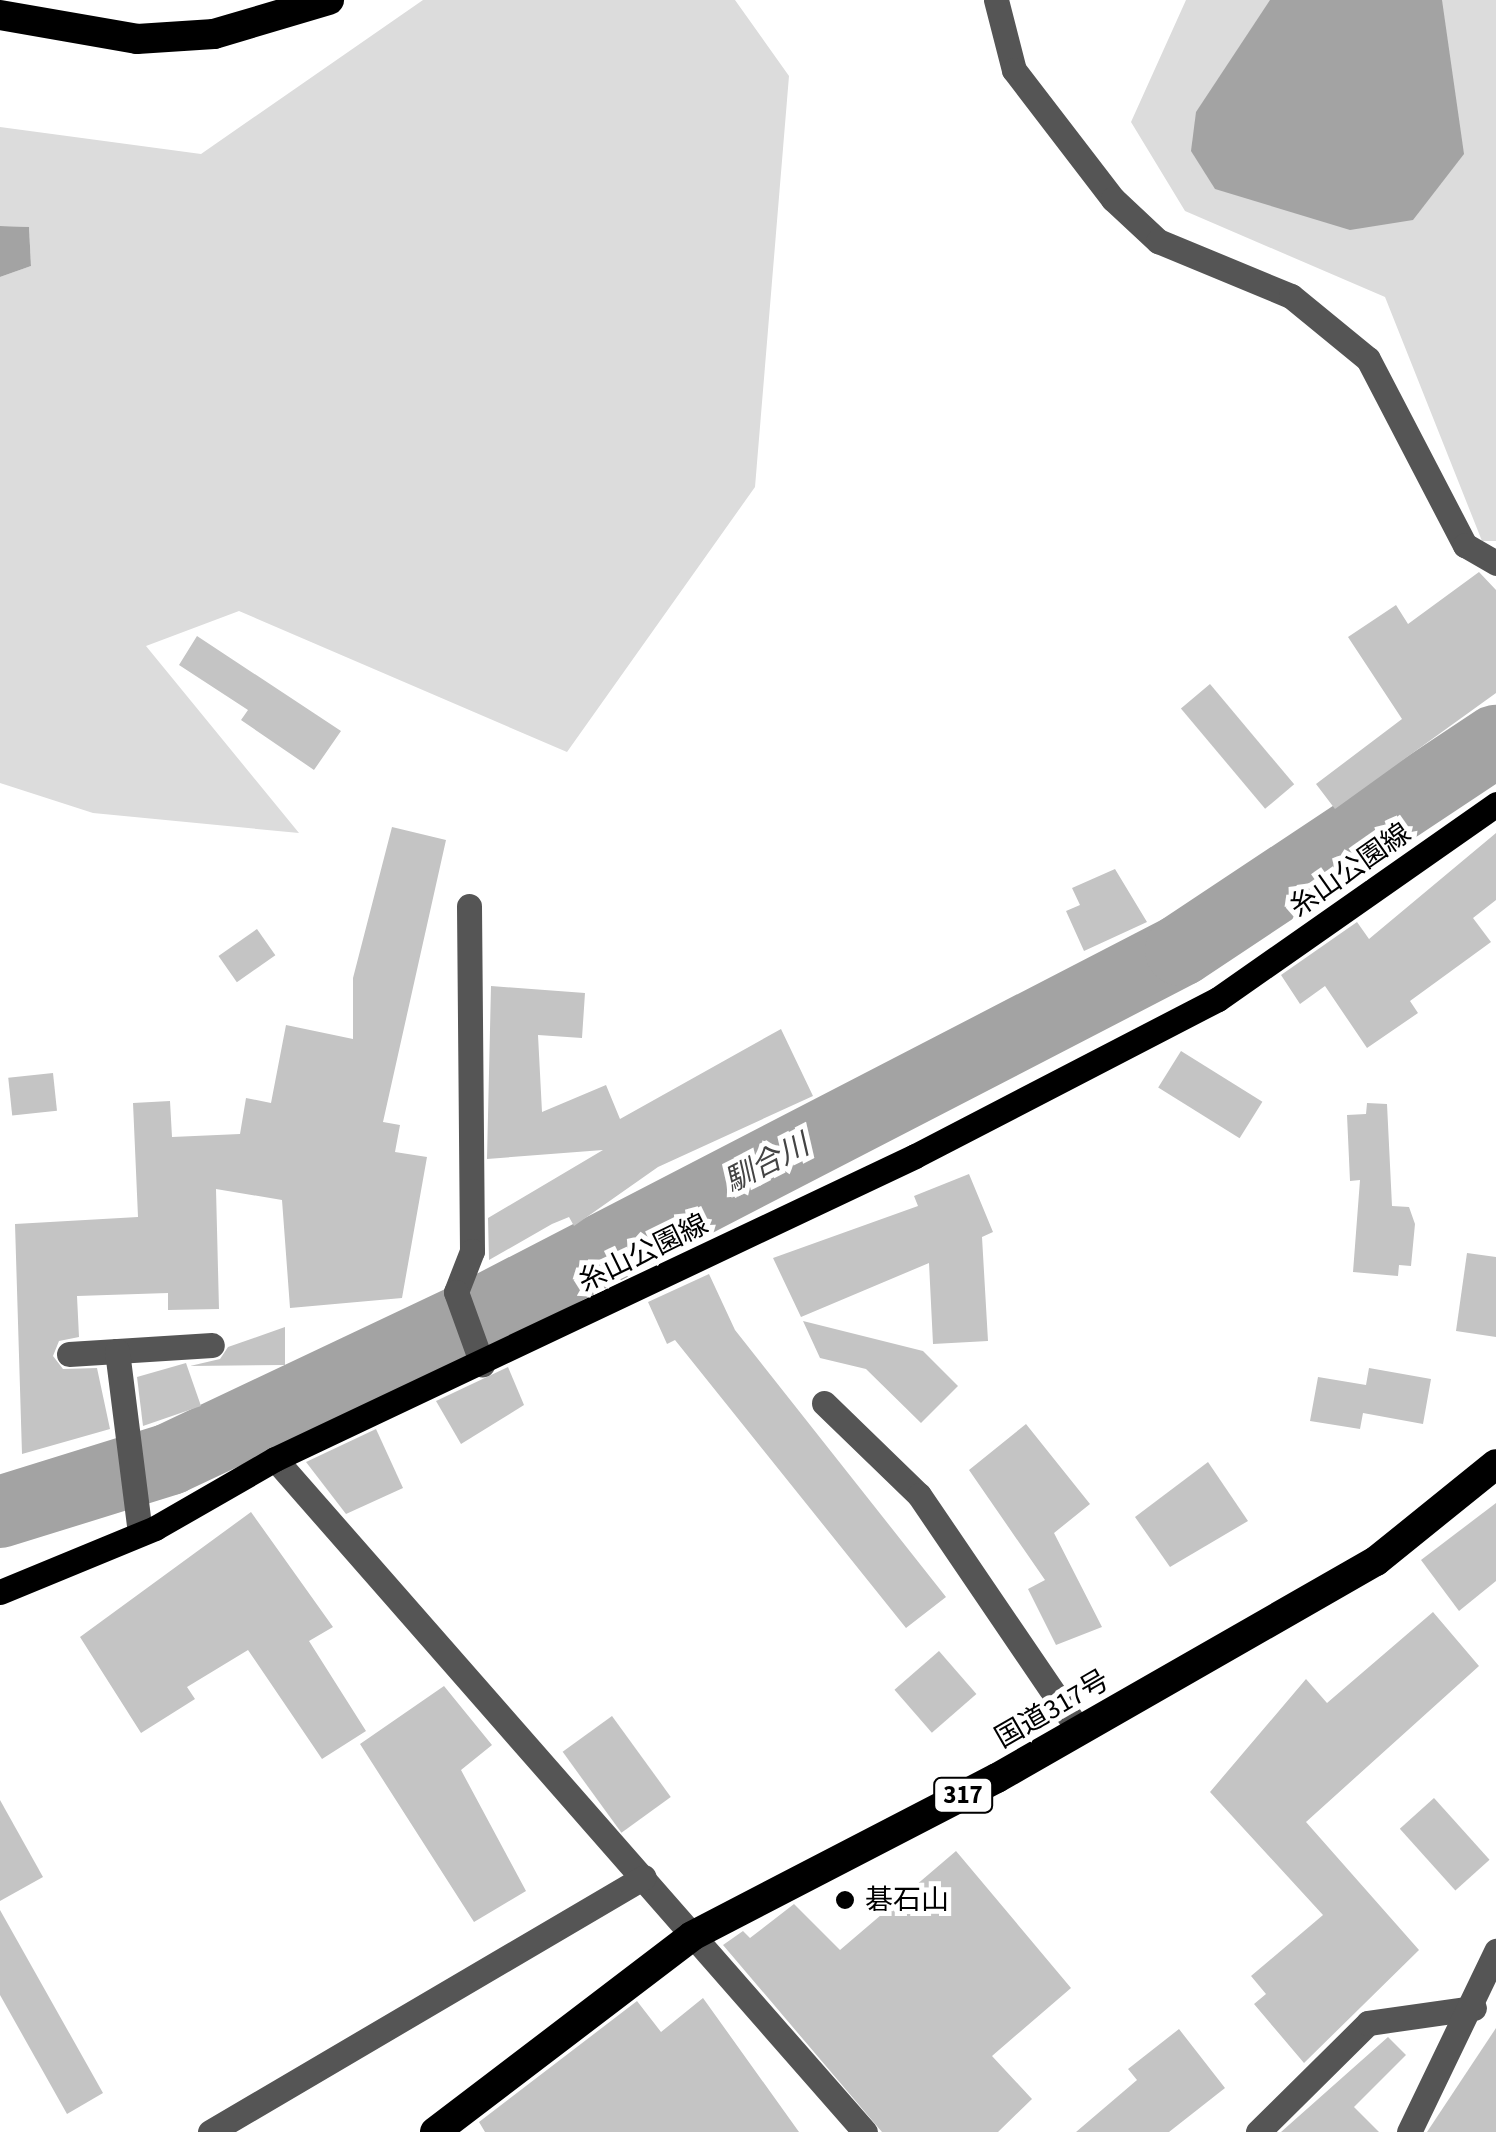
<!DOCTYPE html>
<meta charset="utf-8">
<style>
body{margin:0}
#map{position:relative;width:1496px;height:2132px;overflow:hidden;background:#fff;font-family:"Source Sans 3","Noto Sans JP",sans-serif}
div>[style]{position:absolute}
.green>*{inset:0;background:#dcdcdc}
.water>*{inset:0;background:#a3a3a3}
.river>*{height:72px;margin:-36px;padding:0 36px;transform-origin:36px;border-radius:36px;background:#a3a3a3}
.building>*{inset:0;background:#c4c4c4;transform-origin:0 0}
.minor>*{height:25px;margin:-12.5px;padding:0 12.5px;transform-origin:12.5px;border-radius:12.5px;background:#555}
.major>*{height:25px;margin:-12.5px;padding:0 12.5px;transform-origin:12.5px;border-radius:12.5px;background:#000}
.highway>*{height:30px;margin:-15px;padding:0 15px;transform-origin:15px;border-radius:15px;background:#000}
.dots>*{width:28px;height:28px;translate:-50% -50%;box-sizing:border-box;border:5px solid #fff;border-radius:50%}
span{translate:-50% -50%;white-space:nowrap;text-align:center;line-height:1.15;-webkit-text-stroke:10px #fff;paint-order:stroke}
.shield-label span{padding:2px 8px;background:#fff;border:2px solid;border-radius:8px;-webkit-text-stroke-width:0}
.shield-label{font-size:25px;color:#000;font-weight:700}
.street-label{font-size:28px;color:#000}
.poi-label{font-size:28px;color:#000}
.left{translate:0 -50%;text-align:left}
.water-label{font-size:30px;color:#444;font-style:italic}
</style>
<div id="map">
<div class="green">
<i style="clip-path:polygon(423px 0,735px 0,789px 76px,755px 487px,567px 752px,239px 611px,146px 646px,299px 833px,93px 813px,0 783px,0 277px,31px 266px,29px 227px,0 226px,0 127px,201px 154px)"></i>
<i style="clip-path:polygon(1186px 0,1496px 0,1496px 541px,1482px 541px,1385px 297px,1185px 211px,1131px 122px)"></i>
</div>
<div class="water">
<i style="clip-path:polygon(1270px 0,1442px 0,1464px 154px,1413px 220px,1350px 230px,1215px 189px,1191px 151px,1196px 112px)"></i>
<i style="clip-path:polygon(0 226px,29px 227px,31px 266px,0 277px)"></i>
</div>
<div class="river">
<i style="left:0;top:1512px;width:178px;rotate:-17.3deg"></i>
<i style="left:170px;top:1459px;width:353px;rotate:-25.3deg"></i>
<i style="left:489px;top:1308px;width:779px;rotate:-27.35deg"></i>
<i style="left:1181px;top:950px;width:378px;rotate:-33.6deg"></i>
</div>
<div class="building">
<i style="clip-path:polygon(1479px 572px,1496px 590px,1496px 693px,1335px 809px,1316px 784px,1402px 719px,1348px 637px,1396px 605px,1408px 624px)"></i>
<i style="clip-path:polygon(197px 636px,341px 731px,314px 770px,241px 720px,248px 710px,179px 665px)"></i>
<i style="left:1210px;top:684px;width:131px;height:38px;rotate:50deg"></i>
<i style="clip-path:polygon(392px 827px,446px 840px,383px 1122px,400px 1125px,395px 1152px,427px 1157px,402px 1298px,290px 1308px,282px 1200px,216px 1189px,219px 1309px,168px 1310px,168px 1293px,77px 1296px,79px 1337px,59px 1341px,53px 1356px,63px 1369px,97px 1368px,110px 1429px,22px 1454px,15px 1224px,138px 1217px,133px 1103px,170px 1101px,172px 1137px,240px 1134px,246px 1098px,271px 1103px,286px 1025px,353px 1039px,353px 978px)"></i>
<i style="clip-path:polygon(1496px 833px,1496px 900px,1473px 918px,1491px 942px,1410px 1001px,1418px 1013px,1367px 1048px,1325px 986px,1300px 1004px,1281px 975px,1357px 922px,1369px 939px)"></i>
<i style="clip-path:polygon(1115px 869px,1147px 922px,1084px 951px,1066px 911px,1080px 905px,1072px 888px)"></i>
<i style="left:257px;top:929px;width:32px;height:47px;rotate:55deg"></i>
<i style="clip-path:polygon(491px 986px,585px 993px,582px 1038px,538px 1035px,542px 1112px,606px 1085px,620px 1119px,781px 1029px,813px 1096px,658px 1167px,574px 1226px,569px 1217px,552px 1224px,489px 1260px,488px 1218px,603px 1150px,487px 1159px)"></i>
<i style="left:1181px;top:1051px;width:96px;height:43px;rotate:32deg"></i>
<i style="left:53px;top:1073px;width:38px;height:45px;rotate:84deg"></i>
<i style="clip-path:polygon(1367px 1103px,1387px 1104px,1392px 1206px,1409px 1207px,1415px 1224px,1411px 1266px,1399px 1265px,1398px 1276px,1353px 1272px,1360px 1180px,1350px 1181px,1347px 1115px,1366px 1114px)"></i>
<i style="clip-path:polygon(969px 1174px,993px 1232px,982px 1237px,988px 1341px,933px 1344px,929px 1263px,801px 1317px,773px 1258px,918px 1206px,914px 1196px)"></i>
<i style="clip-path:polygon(1467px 1253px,1496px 1257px,1496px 1337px,1456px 1331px)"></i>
<i style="clip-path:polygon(709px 1274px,735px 1330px,946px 1597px,906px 1628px,675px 1340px,667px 1344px,648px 1302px)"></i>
<i style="clip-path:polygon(803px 1321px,923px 1351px,958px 1386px,921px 1423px,866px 1369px,820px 1358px)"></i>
<i style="clip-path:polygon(285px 1327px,285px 1365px,190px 1366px,220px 1359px,228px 1347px)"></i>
<i style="clip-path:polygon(186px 1363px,201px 1406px,143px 1426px,137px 1377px)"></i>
<i style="clip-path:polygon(508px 1367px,524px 1405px,461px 1444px,436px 1401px)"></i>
<i style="clip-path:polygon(1369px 1368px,1431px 1379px,1423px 1424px,1363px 1413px,1360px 1429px,1310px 1421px,1318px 1377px,1366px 1385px)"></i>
<i style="clip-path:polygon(1026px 1424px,1090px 1504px,1054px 1533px,1102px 1627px,1056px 1645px,1028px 1589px,1045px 1580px,969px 1470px)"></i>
<i style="clip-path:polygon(376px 1429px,403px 1488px,346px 1514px,306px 1462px)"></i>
<i style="clip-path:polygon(1208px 1462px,1248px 1521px,1170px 1567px,1135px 1517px)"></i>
<i style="clip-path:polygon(1496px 1503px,1496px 1581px,1459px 1611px,1421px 1560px)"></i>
<i style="clip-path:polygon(251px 1512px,333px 1627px,309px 1641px,366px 1731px,322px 1759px,248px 1650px,187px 1687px,195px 1699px,141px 1733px,80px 1637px)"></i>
<i style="clip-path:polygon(1433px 1612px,1479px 1666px,1306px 1822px,1419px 1950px,1304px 2063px,1254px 2004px,1266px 1994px,1251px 1976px,1323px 1915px,1210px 1792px,1306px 1679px,1327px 1703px)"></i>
<i style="left:939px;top:1651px;width:57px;height:59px;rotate:49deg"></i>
<i style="clip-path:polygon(444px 1686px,492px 1745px,461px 1770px,526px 1891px,474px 1922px,360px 1744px)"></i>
<i style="left:612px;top:1716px;width:100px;height:61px;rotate:54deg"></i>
<i style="left:1434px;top:1798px;width:83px;height:46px;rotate:48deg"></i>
<i style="clip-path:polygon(0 1800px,43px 1877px,0 1901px)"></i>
<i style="clip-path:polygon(956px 1851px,1071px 1988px,992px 2056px,1032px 2099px,998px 2132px,882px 2132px,723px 1945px,743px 1931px,750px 1938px,794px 1904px,840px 1950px)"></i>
<i style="clip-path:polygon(0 1910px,103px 2093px,67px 2114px,0 1995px)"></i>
<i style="clip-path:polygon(703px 1998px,799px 2132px,485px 2132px,479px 2122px,637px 2001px,661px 2032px)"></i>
<i style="clip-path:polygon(1496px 2028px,1496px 2132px,1427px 2132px)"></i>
<i style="clip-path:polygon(1179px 2029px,1225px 2088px,1169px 2132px,1076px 2132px,1137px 2080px,1128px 2069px)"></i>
<i style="clip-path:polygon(1388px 2037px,1406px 2055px,1354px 2107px,1379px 2132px,1281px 2132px)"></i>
</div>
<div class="minor">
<i style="left:996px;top:0;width:72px;rotate:75.6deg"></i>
<i style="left:1014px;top:70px;width:163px;rotate:52.5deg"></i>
<i style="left:1113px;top:199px;width:62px;rotate:43deg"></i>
<i style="left:1158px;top:241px;width:144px;rotate:22.5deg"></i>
<i style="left:1291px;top:296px;width:99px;rotate:39.3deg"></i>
<i style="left:1368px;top:359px;width:210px;rotate:62.5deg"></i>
<i style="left:1465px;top:545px;width:36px;rotate:30deg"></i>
<i style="left:469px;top:906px;width:345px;rotate:89.5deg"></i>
<i style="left:472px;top:1251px;width:44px;rotate:111.3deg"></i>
<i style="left:456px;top:1292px;width:77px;rotate:70.1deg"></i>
<i style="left:117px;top:1351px;width:95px;rotate:-3.6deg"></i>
<i style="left:69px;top:1354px;width:48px;rotate:-3.6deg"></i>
<i style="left:117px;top:1351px;width:184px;rotate:82.8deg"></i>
<i style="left:824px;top:1403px;width:132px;rotate:44.1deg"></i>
<i style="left:919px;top:1495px;width:284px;rotate:55.8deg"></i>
<i style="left:275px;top:1459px;width:895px;rotate:48.76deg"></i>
<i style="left:210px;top:2132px;width:503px;rotate:-30.44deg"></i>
<i style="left:1258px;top:2132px;width:155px;rotate:-44.7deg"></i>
<i style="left:1368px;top:2023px;width:107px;rotate:-8.1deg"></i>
<i style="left:1409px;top:2132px;width:201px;rotate:-64.3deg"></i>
</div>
<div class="major">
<i style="left:0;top:1592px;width:168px;rotate:-22.4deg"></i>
<i style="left:155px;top:1528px;width:138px;rotate:-29.9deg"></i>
<i style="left:275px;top:1459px;width:708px;rotate:-25.33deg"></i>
<i style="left:915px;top:1156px;width:341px;rotate:-27.4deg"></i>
<i style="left:1218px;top:999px;width:340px;rotate:-35deg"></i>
</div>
<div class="highway">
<i style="left:0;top:15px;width:139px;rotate:9.9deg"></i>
<i style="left:137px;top:39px;width:77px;rotate:-3.7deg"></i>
<i style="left:214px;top:34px;width:120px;rotate:-16.5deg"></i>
<i style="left:435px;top:2132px;width:323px;rotate:-37.3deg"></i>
<i style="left:692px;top:1936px;width:343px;rotate:-27.4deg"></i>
<i style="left:997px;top:1778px;width:437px;rotate:-29.8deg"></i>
<i style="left:1376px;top:1561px;width:154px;rotate:-38.9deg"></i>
</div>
<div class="dots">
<i style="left:845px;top:1900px;background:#000"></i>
</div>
<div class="shield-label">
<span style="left:963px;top:1795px">317</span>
</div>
<div class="street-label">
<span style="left:1350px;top:870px;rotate:-35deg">糸山公園線</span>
<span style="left:643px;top:1253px;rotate:-26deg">糸山公園線</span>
<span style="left:1052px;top:1709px;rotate:-30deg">国道317号</span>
</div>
<div class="poi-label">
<span class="left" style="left:865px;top:1900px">碁石山</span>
</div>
<div class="water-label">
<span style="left:767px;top:1164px;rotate:-27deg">馴合川</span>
</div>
</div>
